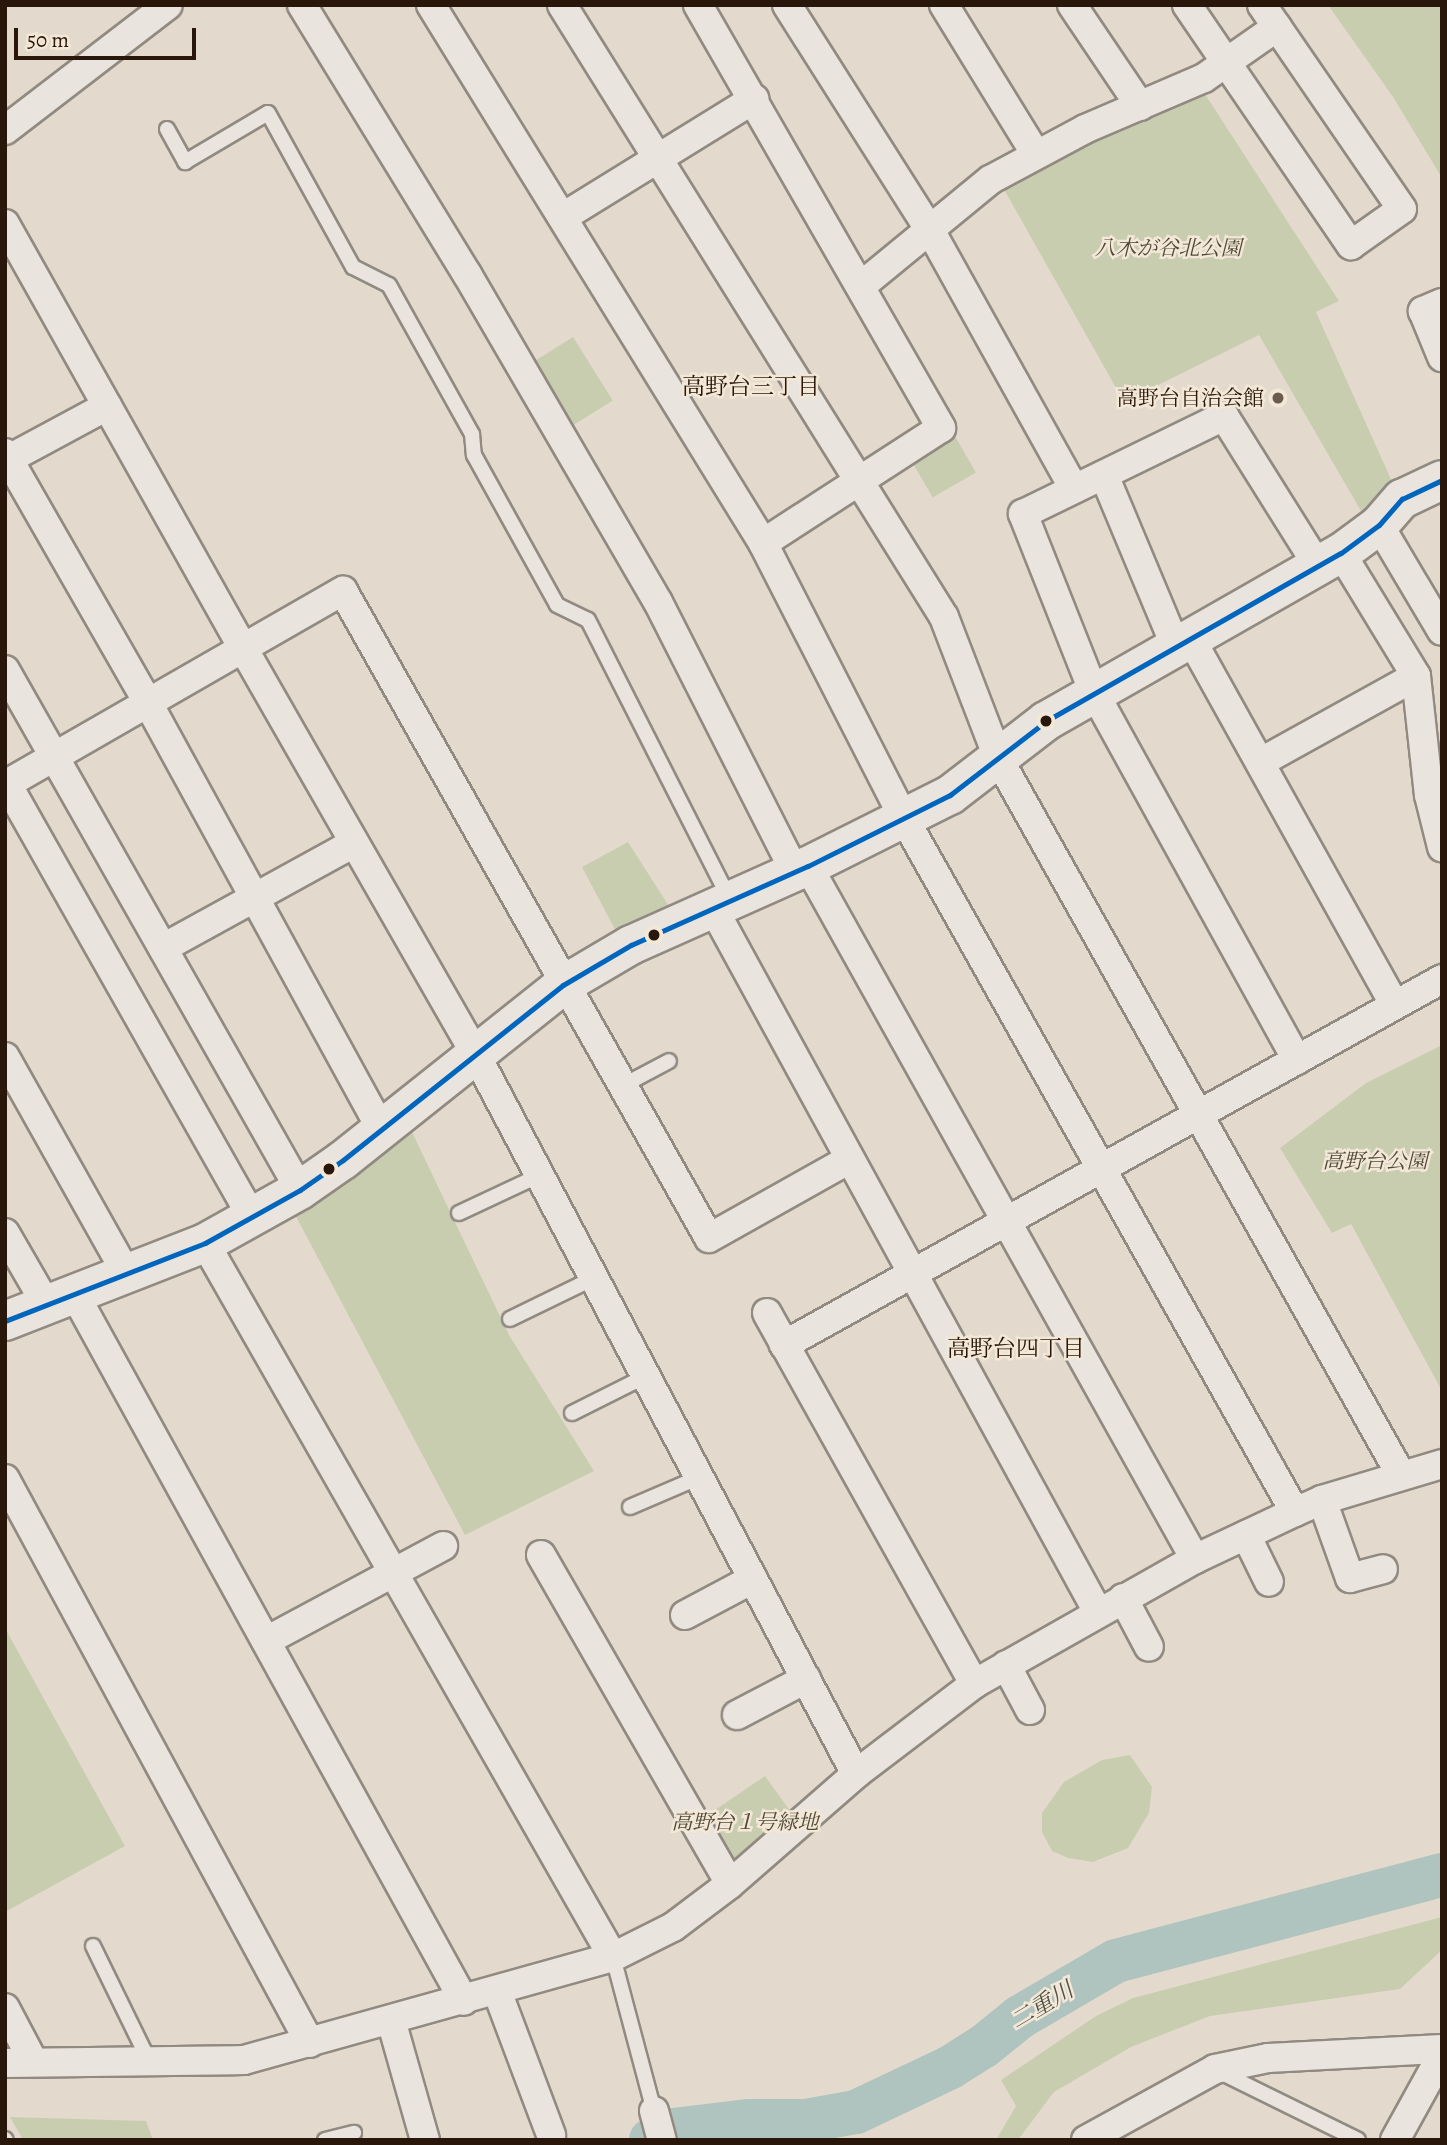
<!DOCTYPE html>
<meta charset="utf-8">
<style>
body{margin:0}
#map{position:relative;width:1447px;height:2145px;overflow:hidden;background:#e3dacd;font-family:Alegreya,"Noto Serif JP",serif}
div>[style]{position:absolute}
.green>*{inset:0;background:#c9cdb0;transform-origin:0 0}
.river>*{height:44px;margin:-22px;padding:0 22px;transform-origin:22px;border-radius:22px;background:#afc4be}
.roads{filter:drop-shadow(2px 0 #918a81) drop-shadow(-2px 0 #918a81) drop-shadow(0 2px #918a81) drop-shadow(0 -2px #918a81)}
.lane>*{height:14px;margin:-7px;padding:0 7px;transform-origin:7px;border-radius:7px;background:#e9e4de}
.street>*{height:28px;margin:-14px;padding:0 14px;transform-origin:14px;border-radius:14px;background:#e9e4de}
.secondary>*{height:38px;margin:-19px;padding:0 19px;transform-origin:19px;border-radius:19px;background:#e9e4de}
.bus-1>*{height:5px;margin:-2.5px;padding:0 2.5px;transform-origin:2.5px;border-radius:2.5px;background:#0065bd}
.dots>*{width:19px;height:19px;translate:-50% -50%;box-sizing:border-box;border:4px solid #f3e8d8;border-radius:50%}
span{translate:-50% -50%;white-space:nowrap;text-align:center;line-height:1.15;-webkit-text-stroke:5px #f3e8d8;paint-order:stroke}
.park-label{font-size:21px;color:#524a35;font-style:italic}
.poi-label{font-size:21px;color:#28170a}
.right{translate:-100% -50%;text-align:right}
.neighbourhood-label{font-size:23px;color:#28170a}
.water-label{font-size:23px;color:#505047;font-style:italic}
.frame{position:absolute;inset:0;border:7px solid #28170a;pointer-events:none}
.scale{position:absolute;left:14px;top:28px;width:182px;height:32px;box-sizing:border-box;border:4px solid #28170a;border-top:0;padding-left:9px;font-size:21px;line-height:24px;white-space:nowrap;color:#28170a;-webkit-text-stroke:5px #f3e8d8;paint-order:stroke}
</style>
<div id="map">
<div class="green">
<i style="clip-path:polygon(1328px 5px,1442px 5px,1442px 178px,1393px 97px)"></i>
<i style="clip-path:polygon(1203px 91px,1339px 301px,1316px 312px,1394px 486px,1365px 518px,1259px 335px,1124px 402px,1002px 186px,1044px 161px)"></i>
<i style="left:573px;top:337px;width:75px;height:48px;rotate:58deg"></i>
<i style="left:952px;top:431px;width:48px;height:50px;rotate:60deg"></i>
<i style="clip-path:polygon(628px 842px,674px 914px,619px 937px,582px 867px)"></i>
<i style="clip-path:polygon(1442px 1045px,1442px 1391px,1351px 1224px,1332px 1233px,1280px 1148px,1366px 1083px)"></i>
<i style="clip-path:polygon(411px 1130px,509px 1335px,594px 1471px,465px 1535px,292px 1209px)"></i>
<i style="clip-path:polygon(5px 1628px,125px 1846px,5px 1912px)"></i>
<i style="clip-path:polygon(1130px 1755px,1152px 1787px,1149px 1813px,1128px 1848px,1093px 1862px,1068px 1858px,1052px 1851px,1042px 1832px,1042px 1813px,1064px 1782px,1102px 1760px)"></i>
<i style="clip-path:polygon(765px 1776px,793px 1815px,741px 1862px,729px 1861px,703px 1818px)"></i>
<i style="clip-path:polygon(1442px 1917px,1442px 1950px,1400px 1989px,1210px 2016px,1131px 2047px,1054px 2092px,1018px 2140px,996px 2140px,1016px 2106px,1001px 2080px,1096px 2016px,1133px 1998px)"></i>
<i style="clip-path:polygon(10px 2117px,146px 2121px,153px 2140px,23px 2140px)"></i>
</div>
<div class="river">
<i style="left:651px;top:2140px;width:24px;rotate:-24deg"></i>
<i style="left:673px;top:2130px;width:77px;rotate:-6.8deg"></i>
<i style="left:749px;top:2121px;width:57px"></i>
<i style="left:806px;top:2121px;width:51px;rotate:-10.2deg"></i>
<i style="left:856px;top:2112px;width:103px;rotate:-25.3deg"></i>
<i style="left:949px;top:2068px;width:41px;rotate:-32.2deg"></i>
<i style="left:984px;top:2046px;width:46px;rotate:-38.9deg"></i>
<i style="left:1020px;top:2017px;width:111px;rotate:-30.3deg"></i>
<i style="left:1116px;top:1961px;width:337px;rotate:-14.8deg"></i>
</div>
<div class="roads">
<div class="lane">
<i style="left:167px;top:129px;width:38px;rotate:61deg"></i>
<i style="left:185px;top:162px;width:96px;rotate:-30.6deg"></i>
<i style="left:268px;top:113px;width:176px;rotate:61.1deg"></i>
<i style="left:353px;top:267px;width:40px;rotate:26.6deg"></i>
<i style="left:389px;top:285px;width:171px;rotate:60.9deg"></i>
<i style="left:472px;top:434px;width:21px;rotate:85deg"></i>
<i style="left:474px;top:455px;width:171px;rotate:61deg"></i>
<i style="left:557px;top:605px;width:34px;rotate:26deg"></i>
<i style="left:588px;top:620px;width:312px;rotate:63.1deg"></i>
<i style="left:622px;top:1086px;width:53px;rotate:-28deg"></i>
<i style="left:459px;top:1213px;width:89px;rotate:-25.1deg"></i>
<i style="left:510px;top:1319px;width:93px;rotate:-26deg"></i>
<i style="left:572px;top:1413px;width:83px;rotate:-26.6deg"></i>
<i style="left:630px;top:1507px;width:76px;rotate:-23.2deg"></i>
<i style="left:93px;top:1946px;width:128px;rotate:64deg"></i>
<i style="left:613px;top:1957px;width:159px;rotate:75.1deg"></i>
<i style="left:1218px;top:2071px;width:156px;rotate:26.2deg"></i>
<i style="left:5px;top:2139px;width:1px;rotate:45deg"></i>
<i style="left:325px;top:2140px;width:30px;rotate:-14deg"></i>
</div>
<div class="street">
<i style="left:302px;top:5px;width:316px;rotate:58.5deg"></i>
<i style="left:467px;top:274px;width:380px;rotate:59.8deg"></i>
<i style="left:658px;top:602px;width:303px;rotate:63.1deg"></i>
<i style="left:431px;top:5px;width:632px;rotate:58.32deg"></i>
<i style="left:763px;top:543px;width:311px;rotate:62.9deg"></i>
<i style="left:905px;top:820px;width:794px;rotate:60.6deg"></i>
<i style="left:562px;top:5px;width:721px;rotate:58.03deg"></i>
<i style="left:944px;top:617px;width:151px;rotate:69deg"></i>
<i style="left:998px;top:758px;width:822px;rotate:60.66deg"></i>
<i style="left:698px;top:5px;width:488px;rotate:60.1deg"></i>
<i style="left:941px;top:428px;width:212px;rotate:147.1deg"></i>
<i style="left:787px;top:5px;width:267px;rotate:57.6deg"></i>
<i style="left:930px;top:230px;width:294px;rotate:60.9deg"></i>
<i style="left:944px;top:5px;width:174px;rotate:58.4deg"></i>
<i style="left:1072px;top:5px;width:122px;rotate:56deg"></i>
<i style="left:1187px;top:5px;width:291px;rotate:55.7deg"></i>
<i style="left:1351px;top:245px;width:62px;rotate:-35.2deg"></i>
<i style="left:1402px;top:209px;width:247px;rotate:-124.5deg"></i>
<i style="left:5px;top:130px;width:205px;rotate:-37.5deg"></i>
<i style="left:563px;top:217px;width:225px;rotate:-31.7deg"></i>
<i style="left:5px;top:224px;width:486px;rotate:60.7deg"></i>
<i style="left:243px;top:648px;width:467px;rotate:60.2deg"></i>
<i style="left:475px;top:1053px;width:815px;rotate:62.15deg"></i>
<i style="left:861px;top:286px;width:167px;rotate:-39.4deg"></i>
<i style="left:990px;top:180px;width:108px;rotate:-28.2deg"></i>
<i style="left:1085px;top:129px;width:129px;rotate:-23.2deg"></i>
<i style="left:1204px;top:78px;width:89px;rotate:-34.9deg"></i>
<i style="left:1442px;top:303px;width:21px;rotate:157deg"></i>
<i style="left:1423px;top:311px;width:50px;rotate:67.6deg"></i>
<i style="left:5px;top:453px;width:288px;rotate:60.2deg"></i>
<i style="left:148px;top:703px;width:486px;rotate:61.3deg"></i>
<i style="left:5px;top:461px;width:116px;rotate:-28.3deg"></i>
<i style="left:1104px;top:475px;width:186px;rotate:67.3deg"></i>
<i style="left:1379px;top:525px;width:123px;rotate:59.3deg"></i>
<i style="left:1341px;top:553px;width:144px;rotate:58.6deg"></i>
<i style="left:1416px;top:676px;width:120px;rotate:83.8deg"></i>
<i style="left:1429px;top:795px;width:54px;rotate:76deg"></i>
<i style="left:1191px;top:639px;width:419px;rotate:60.9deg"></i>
<i style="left:5px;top:670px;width:598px;rotate:60.43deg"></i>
<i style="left:1261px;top:762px;width:177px;rotate:-29deg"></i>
<i style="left:7px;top:784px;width:498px;rotate:60.5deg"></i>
<i style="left:5px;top:785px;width:390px;rotate:-29.9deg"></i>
<i style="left:343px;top:591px;width:743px;rotate:60.5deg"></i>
<i style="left:709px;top:1238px;width:159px;rotate:-29.3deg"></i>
<i style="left:808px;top:866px;width:794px;rotate:60.82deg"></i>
<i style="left:713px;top:908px;width:802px;rotate:61.33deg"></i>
<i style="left:163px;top:948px;width:218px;rotate:-28.8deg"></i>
<i style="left:5px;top:1057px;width:248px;rotate:60.7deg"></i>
<i style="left:1297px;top:1060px;width:419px;rotate:-118.9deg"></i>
<i style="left:1094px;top:693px;width:193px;rotate:-111.6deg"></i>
<i style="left:1023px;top:514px;width:224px;rotate:-26deg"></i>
<i style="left:1224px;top:416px;width:177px;rotate:57.9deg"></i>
<i style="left:5px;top:1233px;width:82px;rotate:60deg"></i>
<i style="left:205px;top:1243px;width:822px;rotate:60.26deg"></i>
<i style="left:74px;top:1293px;width:808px;rotate:61.15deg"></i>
<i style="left:767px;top:1313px;width:425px;rotate:60.8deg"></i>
<i style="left:784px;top:1345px;width:753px;rotate:-29.08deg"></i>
<i style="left:5px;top:1479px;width:641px;rotate:61.6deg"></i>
<i style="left:1322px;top:1500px;width:83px;rotate:70.3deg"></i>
<i style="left:1350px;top:1578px;width:34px;rotate:-15deg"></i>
<i style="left:1246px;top:1535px;width:52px;rotate:63.9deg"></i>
<i style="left:541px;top:1555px;width:379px;rotate:60.1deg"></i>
<i style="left:1123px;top:1598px;width:55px;rotate:62deg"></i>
<i style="left:685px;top:1615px;width:77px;rotate:-27.9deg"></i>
<i style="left:266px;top:1641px;width:201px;rotate:-28.2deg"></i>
<i style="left:1006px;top:1665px;width:51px;rotate:61.9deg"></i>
<i style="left:737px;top:1715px;width:78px;rotate:-27.6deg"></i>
<i style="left:497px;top:1991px;width:154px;rotate:69.4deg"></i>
<i style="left:5px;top:2008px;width:60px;rotate:62.2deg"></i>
<i style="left:391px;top:2020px;width:125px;rotate:74.2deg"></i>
<i style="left:5px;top:2063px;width:239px;rotate:-0.7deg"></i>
<i style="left:244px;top:2060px;width:383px;rotate:-15.6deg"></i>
<i style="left:613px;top:1957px;width:67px;rotate:-26.6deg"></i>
<i style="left:673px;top:1927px;width:71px;rotate:-37deg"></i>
<i style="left:730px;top:1884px;width:167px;rotate:-41.1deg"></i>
<i style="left:856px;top:1774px;width:148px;rotate:-37.3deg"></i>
<i style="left:974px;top:1684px;width:254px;rotate:-29.5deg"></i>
<i style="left:1195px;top:1559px;width:110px;rotate:-25.2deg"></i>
<i style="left:1295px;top:1512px;width:30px;rotate:-24deg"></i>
<i style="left:1322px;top:1500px;width:125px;rotate:-16.7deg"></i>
<i style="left:654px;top:2111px;width:30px;rotate:75deg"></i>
<i style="left:1086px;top:2140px;width:147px;rotate:-28.8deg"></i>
<i style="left:1215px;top:2069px;width:54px;rotate:-11.7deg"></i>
<i style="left:1268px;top:2058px;width:174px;rotate:-3deg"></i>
<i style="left:1395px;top:2140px;width:97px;rotate:-61.1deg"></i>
</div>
<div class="secondary">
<i style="left:5px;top:1321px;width:215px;rotate:-21.3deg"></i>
<i style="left:205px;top:1243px;width:109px;rotate:-29.2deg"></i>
<i style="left:300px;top:1190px;width:52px;rotate:-34.9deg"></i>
<i style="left:343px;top:1160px;width:281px;rotate:-38.5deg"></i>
<i style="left:563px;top:985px;width:79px;rotate:-30.5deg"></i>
<i style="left:631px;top:945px;width:194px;rotate:-24.1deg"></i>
<i style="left:808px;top:866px;width:159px;rotate:-26.6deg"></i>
<i style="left:950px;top:795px;width:121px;rotate:-37.6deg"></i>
<i style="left:1046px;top:721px;width:339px;rotate:-29.7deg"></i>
<i style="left:1341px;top:553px;width:47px;rotate:-36.4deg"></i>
<i style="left:1379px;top:525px;width:35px;rotate:-49deg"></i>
<i style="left:1402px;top:499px;width:44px;rotate:-25.4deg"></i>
</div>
</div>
<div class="bus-1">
<i style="left:5px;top:1321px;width:215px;rotate:-21.3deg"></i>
<i style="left:205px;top:1243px;width:109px;rotate:-29.2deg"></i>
<i style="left:300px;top:1190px;width:52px;rotate:-34.9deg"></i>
<i style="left:343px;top:1160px;width:281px;rotate:-38.5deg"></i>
<i style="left:563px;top:985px;width:79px;rotate:-30.5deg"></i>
<i style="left:631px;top:945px;width:194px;rotate:-24.1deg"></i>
<i style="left:808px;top:866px;width:159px;rotate:-26.6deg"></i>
<i style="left:950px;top:795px;width:121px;rotate:-37.6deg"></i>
<i style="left:1046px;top:721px;width:339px;rotate:-29.7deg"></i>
<i style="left:1341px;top:553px;width:47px;rotate:-36.4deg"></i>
<i style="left:1379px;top:525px;width:35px;rotate:-49deg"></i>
<i style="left:1402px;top:499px;width:44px;rotate:-25.4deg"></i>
</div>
<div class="dots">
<i style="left:1278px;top:398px;background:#695b4e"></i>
<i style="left:1046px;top:721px;background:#28170a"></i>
<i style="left:654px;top:935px;background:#28170a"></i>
<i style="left:329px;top:1169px;background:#28170a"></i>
</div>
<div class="park-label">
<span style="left:1168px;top:248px">八木が谷北公園</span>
<span style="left:1375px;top:1161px">高野台公園</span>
<span style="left:745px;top:1822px">高野台１号緑地</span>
</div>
<div class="poi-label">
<span class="right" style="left:1264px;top:398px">高野台自治会館</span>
</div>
<div class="neighbourhood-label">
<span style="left:751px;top:387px">高野台三丁目</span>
<span style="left:1016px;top:1349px">高野台四丁目</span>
</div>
<div class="water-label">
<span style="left:1042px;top:2006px;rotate:-31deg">二重川</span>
</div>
<div class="frame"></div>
<div class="scale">50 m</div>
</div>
